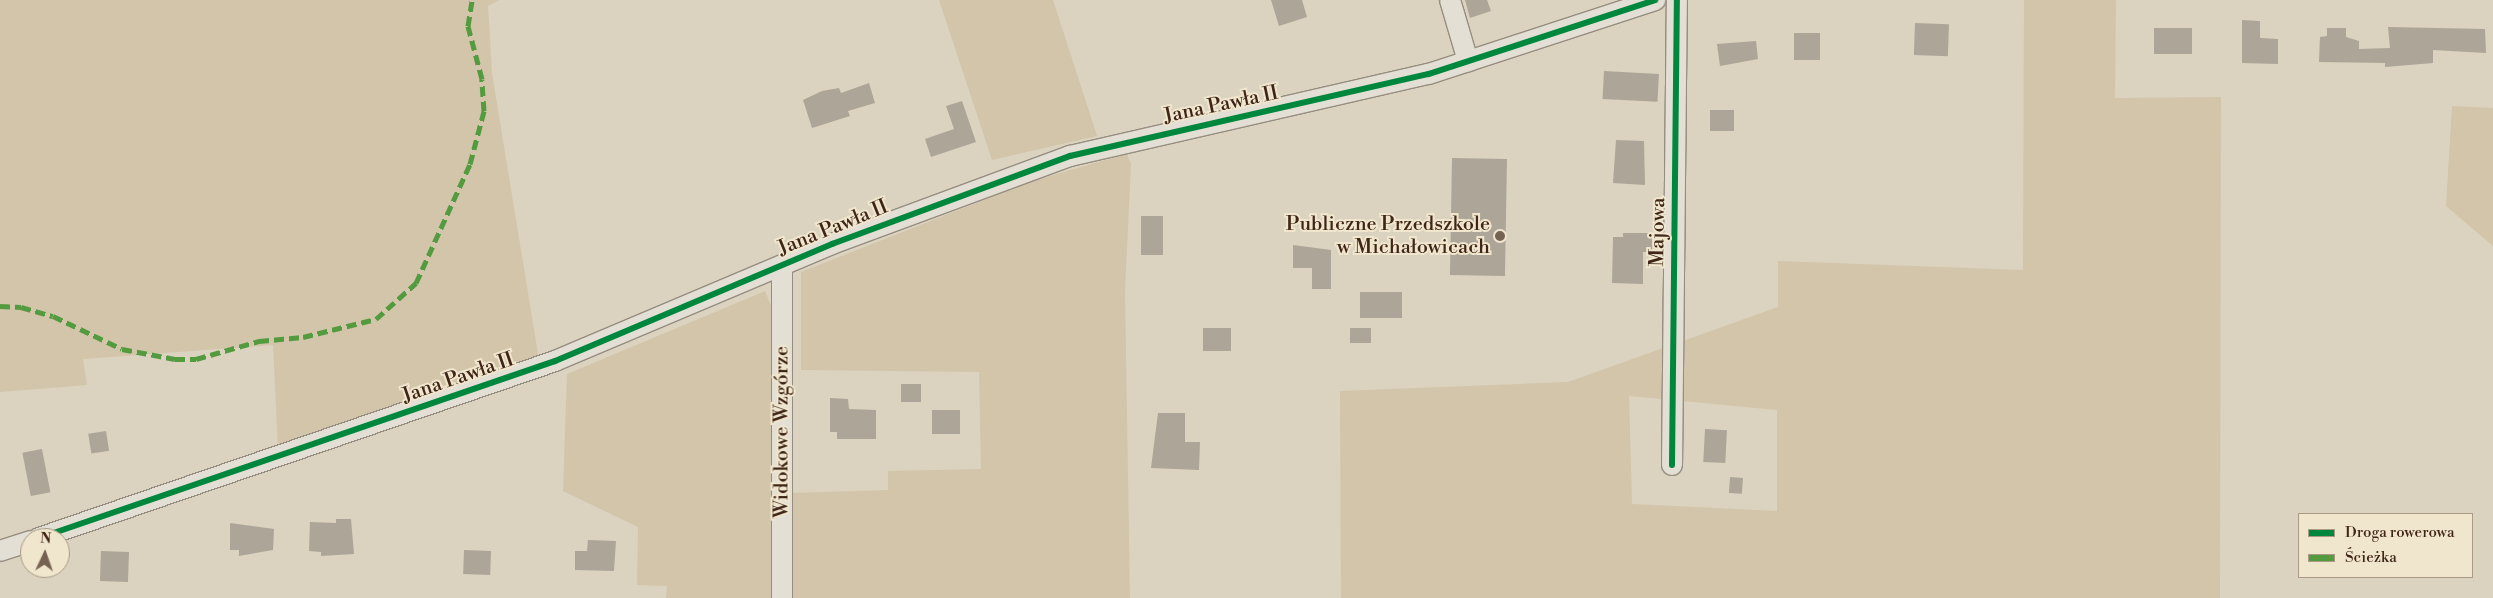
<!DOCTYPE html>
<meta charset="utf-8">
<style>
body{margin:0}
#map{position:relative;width:2493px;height:598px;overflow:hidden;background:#dbd3bf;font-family:"Libre Bodoni",serif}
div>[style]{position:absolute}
.green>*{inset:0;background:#d2c5aa}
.building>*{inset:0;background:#ada597;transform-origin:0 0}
.roads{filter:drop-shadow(1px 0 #958d80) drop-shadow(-1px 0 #958d80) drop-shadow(0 1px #958d80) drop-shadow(0 -1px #958d80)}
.minor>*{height:20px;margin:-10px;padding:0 10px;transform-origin:10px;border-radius:10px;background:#e4dfd4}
.quiet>*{height:5px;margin-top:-2.5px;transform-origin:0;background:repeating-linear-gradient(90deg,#539b3e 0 10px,transparent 0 15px)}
.cycleway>*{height:6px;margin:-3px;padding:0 3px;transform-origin:3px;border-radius:3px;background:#00873e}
.dots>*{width:14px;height:14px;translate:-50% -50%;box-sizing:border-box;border:2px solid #f0e6cd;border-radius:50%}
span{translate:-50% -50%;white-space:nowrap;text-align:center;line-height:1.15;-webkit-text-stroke:4px #f0e6cd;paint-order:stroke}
.street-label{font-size:20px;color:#3f2518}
.poi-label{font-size:20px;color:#3f2518}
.right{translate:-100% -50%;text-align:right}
.legend{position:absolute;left:2298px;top:513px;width:175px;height:65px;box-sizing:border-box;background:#f0e6cd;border:1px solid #a99985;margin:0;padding:6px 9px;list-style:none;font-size:15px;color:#3f2518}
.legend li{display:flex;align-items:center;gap:10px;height:25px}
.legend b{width:25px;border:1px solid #a99985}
.north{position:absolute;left:20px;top:528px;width:50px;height:50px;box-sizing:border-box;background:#f0e6cd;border:1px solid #a99985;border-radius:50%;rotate:3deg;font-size:14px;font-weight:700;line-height:20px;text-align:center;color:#3f2518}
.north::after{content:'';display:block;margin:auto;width:18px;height:22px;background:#766252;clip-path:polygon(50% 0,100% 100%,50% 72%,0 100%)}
</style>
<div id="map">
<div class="green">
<i style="clip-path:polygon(0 0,499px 0,488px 6px,492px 73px,539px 360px,278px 450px,273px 345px,83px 359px,87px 385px,0 392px)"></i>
<i style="clip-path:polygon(939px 0,1053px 0,1097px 136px,992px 160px)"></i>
<i style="clip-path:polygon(evenodd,2024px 0,2116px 0,2115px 98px,2221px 97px,2220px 598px,1341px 598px,1340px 391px,1568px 382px,1778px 307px,1778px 261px,2023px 270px,2024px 0,1629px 396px,1777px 410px,1777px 511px,1632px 504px,1629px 396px)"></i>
<i style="clip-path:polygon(2452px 106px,2493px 108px,2493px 246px,2446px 206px)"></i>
<i style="clip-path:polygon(1127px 154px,1131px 164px,1125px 291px,1130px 598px,792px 598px,792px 493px,888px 490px,888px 471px,981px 469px,979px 372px,801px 370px,801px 272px,1032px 181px)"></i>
<i style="clip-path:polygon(765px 291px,772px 308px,772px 598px,666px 598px,667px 586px,637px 585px,638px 527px,563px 491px,567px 374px)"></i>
</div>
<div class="building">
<i style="clip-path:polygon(1271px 0,1302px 0,1307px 17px,1279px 26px)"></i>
<i style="clip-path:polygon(1465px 0,1487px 0,1491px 11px,1470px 18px)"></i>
<i style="clip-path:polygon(2242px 20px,2260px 21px,2260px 38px,2278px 39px,2278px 64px,2242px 63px)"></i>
<i style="left:1915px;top:23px;width:34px;height:32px;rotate:2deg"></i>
<i style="clip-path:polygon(2388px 27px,2485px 29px,2486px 53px,2433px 50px,2433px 63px,2385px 67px,2385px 63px,2319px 62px,2320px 37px,2327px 36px,2327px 28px,2346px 28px,2346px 37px,2359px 41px,2359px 49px,2390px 48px)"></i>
<i style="left:2154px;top:28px;width:38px;height:26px"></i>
<i style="left:1794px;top:33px;width:26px;height:27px"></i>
<i style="clip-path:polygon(1756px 41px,1758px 59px,1720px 66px,1717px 44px)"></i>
<i style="left:1604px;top:71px;width:55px;height:28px;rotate:3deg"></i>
<i style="clip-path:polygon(869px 83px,875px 103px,848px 111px,850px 116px,812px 128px,803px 100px,822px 91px,839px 88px,841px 93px)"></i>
<i style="clip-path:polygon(962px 101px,976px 142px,931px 157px,925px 139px,954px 129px,946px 106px)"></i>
<i style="left:1710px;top:110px;width:24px;height:21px"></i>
<i style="clip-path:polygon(1616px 140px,1644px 141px,1645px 185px,1613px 183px)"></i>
<i style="left:1452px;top:158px;width:55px;height:117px;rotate:1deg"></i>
<i style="left:1141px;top:216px;width:22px;height:39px"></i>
<i style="clip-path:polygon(1623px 233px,1652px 233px,1652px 252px,1643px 252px,1643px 284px,1612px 283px,1613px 237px,1623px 237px)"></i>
<i style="clip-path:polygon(1293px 245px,1331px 250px,1331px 289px,1312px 289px,1312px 268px,1293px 268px)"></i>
<i style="left:1360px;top:292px;width:42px;height:26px"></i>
<i style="left:1203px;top:328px;width:28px;height:23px"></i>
<i style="left:1350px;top:328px;width:21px;height:15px"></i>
<i style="left:921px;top:384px;width:18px;height:20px;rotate:90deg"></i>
<i style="clip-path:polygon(830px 398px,848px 399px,849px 409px,876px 410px,876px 439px,837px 439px,837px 432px,830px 432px)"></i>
<i style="left:932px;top:410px;width:28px;height:24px"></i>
<i style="clip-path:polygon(1158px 413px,1185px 413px,1185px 442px,1200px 442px,1199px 470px,1151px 468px)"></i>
<i style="left:1705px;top:429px;width:22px;height:33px;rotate:3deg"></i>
<i style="left:106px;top:431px;width:20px;height:18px;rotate:81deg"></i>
<i style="left:42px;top:449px;width:44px;height:20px;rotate:79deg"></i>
<i style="left:1730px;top:477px;width:13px;height:16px;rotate:4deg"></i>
<i style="clip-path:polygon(336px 519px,351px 519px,354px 554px,321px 556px,321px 552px,309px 551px,310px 522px,336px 523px)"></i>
<i style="clip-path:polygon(230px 523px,274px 529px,273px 550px,239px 556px,239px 550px,230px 550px)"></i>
<i style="clip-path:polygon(588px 540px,616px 541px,614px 571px,575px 570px,575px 551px,587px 551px)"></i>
<i style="left:464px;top:550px;width:27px;height:24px;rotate:2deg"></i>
<i style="left:101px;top:551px;width:28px;height:30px;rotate:2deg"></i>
</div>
<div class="roads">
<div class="minor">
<i style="left:1450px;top:0;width:64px;rotate:73.6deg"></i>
<i style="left:782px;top:267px;width:331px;rotate:90deg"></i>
<i style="left:1672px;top:465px;width:465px;rotate:-89.4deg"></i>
<i style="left:39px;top:538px;width:546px;rotate:-18.93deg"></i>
<i style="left:555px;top:361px;width:301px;rotate:-22.9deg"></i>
<i style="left:832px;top:244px;width:254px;rotate:-20.3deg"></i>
<i style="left:1070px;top:156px;width:368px;rotate:-12.9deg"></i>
<i style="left:1429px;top:74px;width:238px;rotate:-18.1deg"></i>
<i style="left:0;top:551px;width:32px;rotate:-18deg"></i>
</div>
</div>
<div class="quiet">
<i style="left:0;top:306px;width:21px;rotate:3deg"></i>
<i style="left:21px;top:307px;width:33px;rotate:16deg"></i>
<i style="left:53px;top:316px;width:76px;rotate:25.6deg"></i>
<i style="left:122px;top:349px;width:54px;rotate:10.7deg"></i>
<i style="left:175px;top:359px;width:21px"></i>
<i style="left:196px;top:359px;width:66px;rotate:-15.9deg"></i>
<i style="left:259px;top:341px;width:44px;rotate:-5.2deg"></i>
<i style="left:303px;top:337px;width:75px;rotate:-13.9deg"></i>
<i style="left:376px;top:319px;width:54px;rotate:-42deg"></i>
<i style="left:416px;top:283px;width:131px;rotate:-65.6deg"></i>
<i style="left:470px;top:164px;width:55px;rotate:-75.2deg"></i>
<i style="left:484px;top:111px;width:32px;rotate:-94deg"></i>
<i style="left:482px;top:79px;width:55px;rotate:-104.8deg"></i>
<i style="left:468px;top:26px;width:26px;rotate:-81deg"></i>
</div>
<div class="cycleway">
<i style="left:1672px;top:465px;width:465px;rotate:-89.4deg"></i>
<i style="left:39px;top:538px;width:546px;rotate:-18.93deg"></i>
<i style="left:555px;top:361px;width:301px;rotate:-22.9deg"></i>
<i style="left:832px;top:244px;width:254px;rotate:-20.3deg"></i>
<i style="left:1070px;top:156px;width:368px;rotate:-12.9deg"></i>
<i style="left:1429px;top:74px;width:238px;rotate:-18.1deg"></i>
</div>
<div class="dots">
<i style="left:1500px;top:236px;background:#766252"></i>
</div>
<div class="street-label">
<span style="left:1221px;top:105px;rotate:-12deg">Jana Pawła II</span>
<span style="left:833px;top:228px;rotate:-22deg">Jana Pawła II</span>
<span style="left:1658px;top:232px;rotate:-89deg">Majowa</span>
<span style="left:458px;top:378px;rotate:-19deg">Jana Pawła II</span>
<span style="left:782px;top:432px;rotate:-90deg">Widokowe Wzgórze</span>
</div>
<div class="poi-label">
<span class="right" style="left:1490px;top:236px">Publiczne Przedszkole<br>w Michałowicach</span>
</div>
<ul class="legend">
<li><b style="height:6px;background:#00873e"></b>Droga rowerowa</li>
<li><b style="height:6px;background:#539b3e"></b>Ścieżka</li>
</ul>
<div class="north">N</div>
</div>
